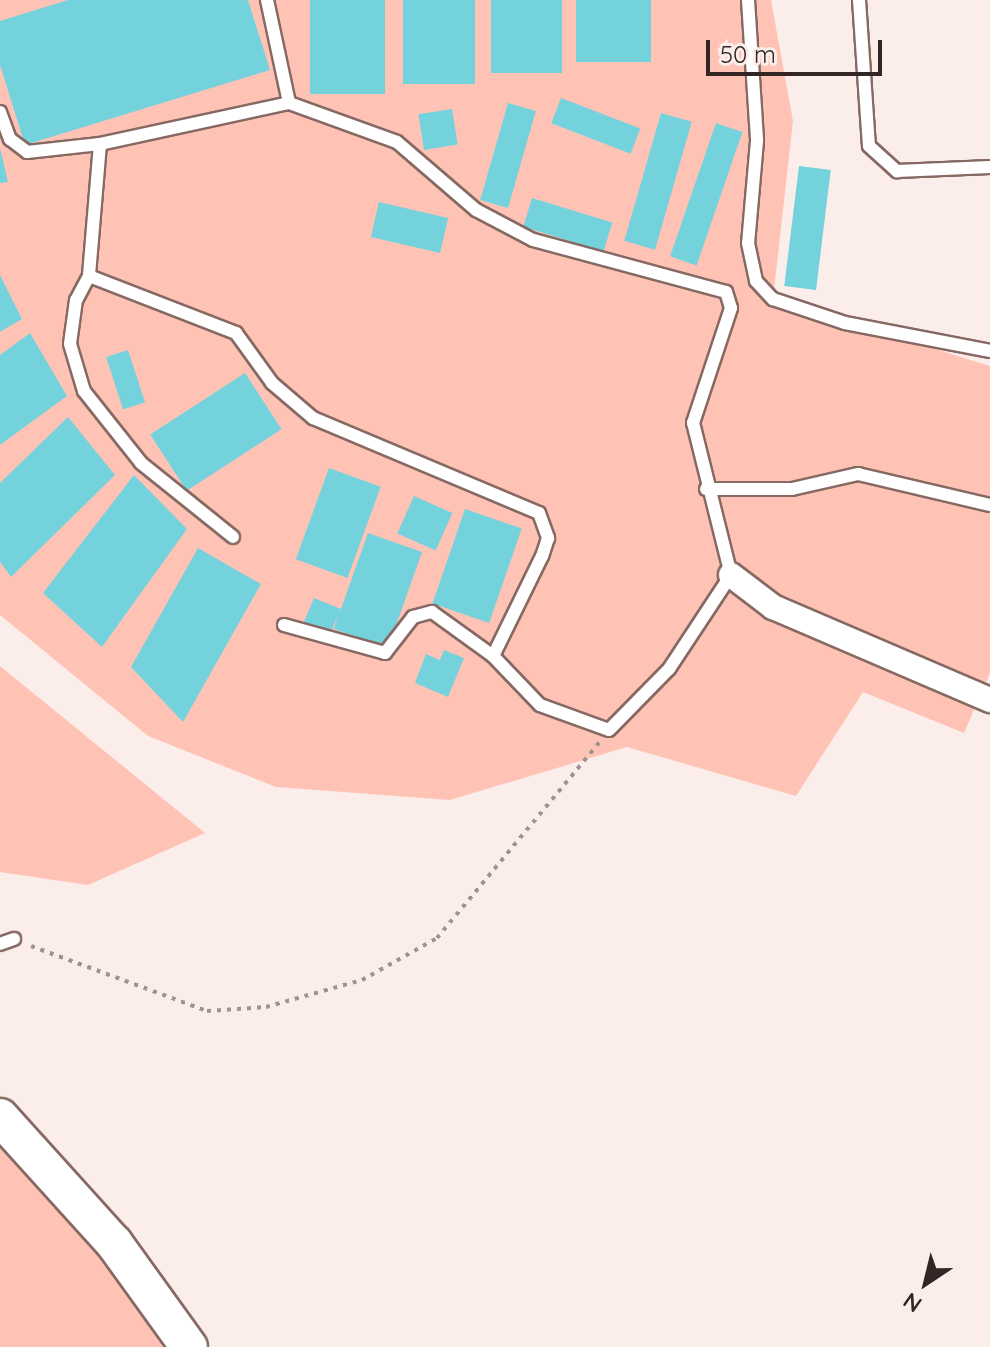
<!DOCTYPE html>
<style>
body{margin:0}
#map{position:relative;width:990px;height:1347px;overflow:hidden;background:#fbedea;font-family:Quicksand,sans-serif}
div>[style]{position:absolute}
.green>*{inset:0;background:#ffc3b6}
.building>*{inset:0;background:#74d2dc;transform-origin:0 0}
.path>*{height:4px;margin-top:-2px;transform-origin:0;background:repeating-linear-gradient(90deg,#9f928f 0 4px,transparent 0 10px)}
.roads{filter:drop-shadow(2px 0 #866962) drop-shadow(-2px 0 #866962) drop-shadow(0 2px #866962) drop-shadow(0 -2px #866962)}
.service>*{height:12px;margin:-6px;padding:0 6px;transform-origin:6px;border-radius:6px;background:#fff}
.minor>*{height:24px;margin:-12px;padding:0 12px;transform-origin:12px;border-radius:12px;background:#fff}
.primary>*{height:36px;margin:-18px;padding:0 18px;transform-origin:18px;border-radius:18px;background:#fff}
span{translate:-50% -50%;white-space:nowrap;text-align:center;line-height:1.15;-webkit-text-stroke:8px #fbedea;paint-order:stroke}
.north{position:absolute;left:886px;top:1243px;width:80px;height:80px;-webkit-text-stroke:6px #fbedea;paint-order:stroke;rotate:215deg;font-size:22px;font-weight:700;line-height:32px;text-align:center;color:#322523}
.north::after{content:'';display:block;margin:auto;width:28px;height:36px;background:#322523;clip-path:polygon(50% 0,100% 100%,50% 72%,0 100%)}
.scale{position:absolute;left:706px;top:40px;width:176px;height:36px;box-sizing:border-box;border:4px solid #322523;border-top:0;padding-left:10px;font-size:24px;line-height:28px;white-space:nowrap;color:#322523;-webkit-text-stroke:6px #fbedea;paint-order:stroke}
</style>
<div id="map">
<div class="green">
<i style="clip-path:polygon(0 0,771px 0,793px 121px,773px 299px,990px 366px,990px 673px,964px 733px,863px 692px,796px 796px,627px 747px,450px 800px,276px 787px,148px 736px,0 615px)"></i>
<i style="clip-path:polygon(0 666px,205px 833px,88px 885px,0 872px)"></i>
<i style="clip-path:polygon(0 1127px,147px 1312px,166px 1347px,0 1347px)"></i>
</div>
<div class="building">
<i style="clip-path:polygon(68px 0,248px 0,270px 70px,25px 145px,0 65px,0 21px)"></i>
<i style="left:310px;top:0;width:75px;height:94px"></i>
<i style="left:403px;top:0;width:72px;height:84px"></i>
<i style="left:491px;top:0;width:71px;height:73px"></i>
<i style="left:576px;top:0;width:75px;height:62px"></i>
<i style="left:561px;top:98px;width:85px;height:27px;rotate:21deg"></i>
<i style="left:508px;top:103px;width:29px;height:101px;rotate:16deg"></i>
<i style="left:452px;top:109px;width:36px;height:34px;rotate:81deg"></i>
<i style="left:661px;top:113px;width:32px;height:133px;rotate:16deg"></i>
<i style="left:716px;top:123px;width:28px;height:141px;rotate:19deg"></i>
<i style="clip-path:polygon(0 148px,8px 182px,0 183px)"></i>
<i style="left:799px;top:166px;width:32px;height:121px;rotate:7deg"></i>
<i style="left:532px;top:198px;width:84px;height:30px;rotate:17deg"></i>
<i style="left:379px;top:202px;width:71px;height:36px;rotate:13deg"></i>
<i style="clip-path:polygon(0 275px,22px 319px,0 332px)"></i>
<i style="clip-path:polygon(30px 333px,67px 396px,0 445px,0 355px)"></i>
<i style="left:128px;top:350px;width:55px;height:23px;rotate:72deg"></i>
<i style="left:245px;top:373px;width:67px;height:113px;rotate:57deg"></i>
<i style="clip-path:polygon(68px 417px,115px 475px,11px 577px,0 562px,0 483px)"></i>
<i style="left:329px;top:468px;width:55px;height:97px;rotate:20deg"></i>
<i style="clip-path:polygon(134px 475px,187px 529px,102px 647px,43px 593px)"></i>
<i style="left:414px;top:496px;width:42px;height:41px;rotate:24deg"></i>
<i style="left:465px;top:509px;width:60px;height:100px;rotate:19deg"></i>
<i style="clip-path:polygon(368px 533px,422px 552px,388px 648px,334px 629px,338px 615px,330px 635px,303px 624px,314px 598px,341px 609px)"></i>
<i style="clip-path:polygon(198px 548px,261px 584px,183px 722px,131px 667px)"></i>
<i style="clip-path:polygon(444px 650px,464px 658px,448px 697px,415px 683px,426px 654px,440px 660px)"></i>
</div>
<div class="path">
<i style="left:31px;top:946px;width:188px;rotate:20.3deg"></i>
<i style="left:207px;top:1011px;width:59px;rotate:-3.9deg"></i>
<i style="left:266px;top:1007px;width:100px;rotate:-15.7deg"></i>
<i style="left:362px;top:980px;width:86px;rotate:-29.2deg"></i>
<i style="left:437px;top:938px;width:254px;rotate:-50.3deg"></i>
</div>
<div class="roads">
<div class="service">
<i style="left:267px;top:0;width:105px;rotate:77.9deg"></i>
<i style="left:748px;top:0;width:141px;rotate:86.3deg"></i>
<i style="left:757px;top:141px;width:102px;rotate:95deg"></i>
<i style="left:748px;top:243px;width:39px;rotate:78deg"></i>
<i style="left:756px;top:281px;width:25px;rotate:47deg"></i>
<i style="left:773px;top:299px;width:76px;rotate:18.4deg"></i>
<i style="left:845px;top:323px;width:148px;rotate:10.9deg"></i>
<i style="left:859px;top:0;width:146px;rotate:86.1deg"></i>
<i style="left:869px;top:146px;width:38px;rotate:42deg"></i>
<i style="left:897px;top:171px;width:93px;rotate:-2.5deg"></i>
<i style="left:0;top:112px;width:29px;rotate:70deg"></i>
<i style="left:10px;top:139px;width:21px;rotate:37deg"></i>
<i style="left:27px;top:152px;width:73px;rotate:-6.3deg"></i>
<i style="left:89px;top:276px;width:27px;rotate:118deg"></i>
<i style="left:76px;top:300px;width:44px;rotate:97.8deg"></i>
<i style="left:70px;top:344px;width:49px;rotate:73.4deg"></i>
<i style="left:84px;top:391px;width:92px;rotate:51.6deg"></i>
<i style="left:141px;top:463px;width:118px;rotate:38.8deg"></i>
<i style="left:706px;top:489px;width:86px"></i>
<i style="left:792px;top:489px;width:68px;rotate:-12.8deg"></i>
<i style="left:858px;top:474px;width:136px;rotate:13.2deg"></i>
<i style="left:284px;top:625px;width:105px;rotate:15.5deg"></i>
<i style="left:385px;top:653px;width:46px;rotate:-52.1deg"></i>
<i style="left:413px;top:617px;width:20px;rotate:-15deg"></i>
<i style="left:432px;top:612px;width:75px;rotate:35.8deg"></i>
<i style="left:493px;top:656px;width:68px;rotate:46.2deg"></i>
<i style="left:540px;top:705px;width:73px;rotate:19.9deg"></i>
<i style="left:609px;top:730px;width:86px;rotate:-45.5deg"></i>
<i style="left:669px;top:669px;width:113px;rotate:-56.6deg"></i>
<i style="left:731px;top:575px;width:157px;rotate:-104deg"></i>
<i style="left:693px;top:423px;width:121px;rotate:-71.7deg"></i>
<i style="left:731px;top:308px;width:17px;rotate:-107deg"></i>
<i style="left:726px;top:292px;width:200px;rotate:-164.9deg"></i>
<i style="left:533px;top:240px;width:64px;rotate:-152.2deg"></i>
<i style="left:476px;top:210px;width:104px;rotate:-139.3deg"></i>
<i style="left:397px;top:142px;width:115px;rotate:-160.1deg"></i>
<i style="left:289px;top:103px;width:193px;rotate:167.8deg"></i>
<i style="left:100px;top:144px;width:132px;rotate:94.8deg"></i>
<i style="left:89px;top:276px;width:158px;rotate:21.2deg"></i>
<i style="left:236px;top:333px;width:62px;rotate:54.2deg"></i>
<i style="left:272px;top:383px;width:54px;rotate:40.5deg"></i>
<i style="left:313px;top:418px;width:245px;rotate:22.8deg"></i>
<i style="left:539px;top:513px;width:27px;rotate:70deg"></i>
<i style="left:548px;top:538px;width:19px;rotate:108deg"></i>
<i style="left:542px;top:556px;width:111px;rotate:116.1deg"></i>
<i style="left:0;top:944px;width:15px;rotate:-20deg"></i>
</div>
<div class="minor">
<i style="left:731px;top:575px;width:53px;rotate:37.3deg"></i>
<i style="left:773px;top:607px;width:236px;rotate:23.2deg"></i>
</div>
<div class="primary">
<i style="left:0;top:1117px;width:170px;rotate:47.9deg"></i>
<i style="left:114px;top:1243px;width:128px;rotate:54.2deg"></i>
</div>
</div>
<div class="north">N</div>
<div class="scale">50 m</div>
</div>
